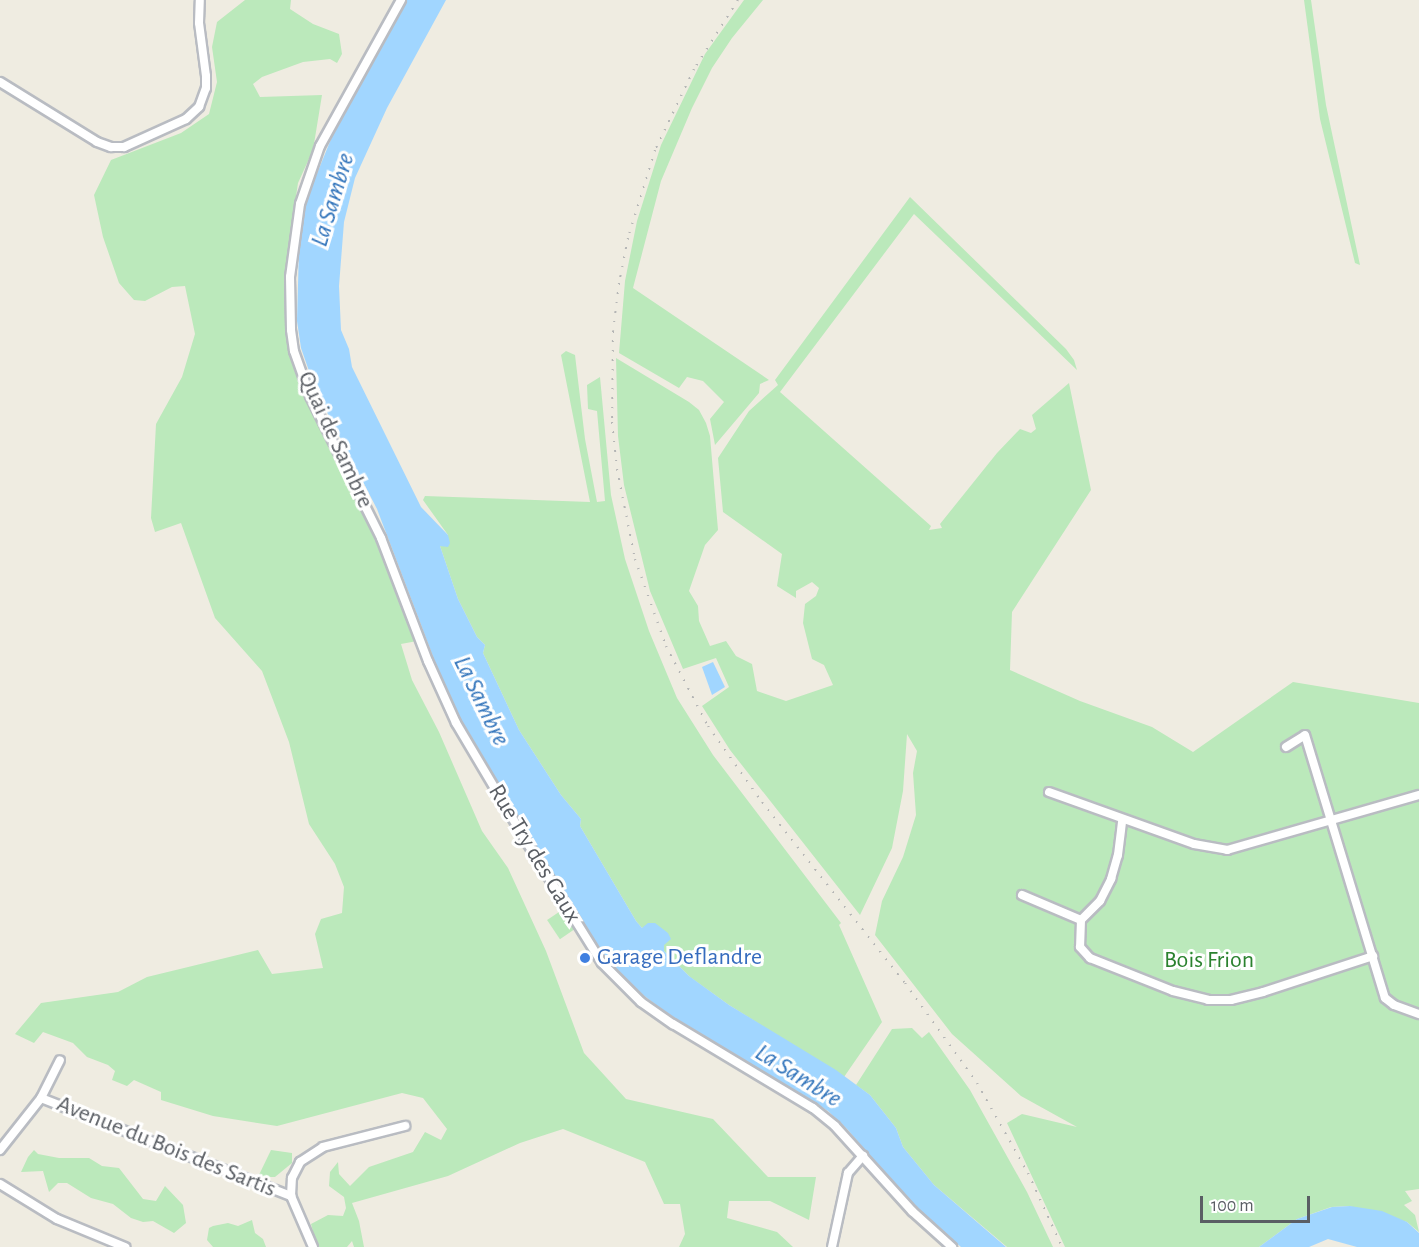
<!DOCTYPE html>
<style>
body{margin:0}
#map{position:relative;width:1419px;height:1247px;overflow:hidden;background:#efece1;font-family:"Alegreya Sans",sans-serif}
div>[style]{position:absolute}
.green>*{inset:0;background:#bbe9bb;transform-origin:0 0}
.water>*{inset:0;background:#a1d6ff}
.roads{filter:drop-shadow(2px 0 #b9bcc2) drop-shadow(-2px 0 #b9bcc2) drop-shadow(0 2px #b9bcc2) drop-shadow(0 -2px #b9bcc2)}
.street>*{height:8px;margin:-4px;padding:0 4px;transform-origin:4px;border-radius:4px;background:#fff}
.rail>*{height:2px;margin-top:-1px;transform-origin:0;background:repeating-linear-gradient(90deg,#b4b5b5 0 1.5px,transparent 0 9.5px)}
.dots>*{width:16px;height:16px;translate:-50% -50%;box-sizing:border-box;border:3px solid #fff;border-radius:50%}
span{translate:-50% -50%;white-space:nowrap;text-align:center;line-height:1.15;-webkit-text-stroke:6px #fff;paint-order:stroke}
.street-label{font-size:24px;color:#5a5e64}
.shop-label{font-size:24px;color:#366cbe}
.left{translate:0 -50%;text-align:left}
.park-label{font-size:24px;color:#2b822f}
.water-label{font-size:26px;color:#3476bc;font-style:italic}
.scale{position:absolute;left:1200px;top:1196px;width:110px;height:27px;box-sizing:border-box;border:3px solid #5a5e64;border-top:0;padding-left:8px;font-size:18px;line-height:21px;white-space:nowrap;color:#5a5e64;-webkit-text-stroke:4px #fff;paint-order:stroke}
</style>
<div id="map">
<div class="green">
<i style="clip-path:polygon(245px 0,291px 0,290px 9px,313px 24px,339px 34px,342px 54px,337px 63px,330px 59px,303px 62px,262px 77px,253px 84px,260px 97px,322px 95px,313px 150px,298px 183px,291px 230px,286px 282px,290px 352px,314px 415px,373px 535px,417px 641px,401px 644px,412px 680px,439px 732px,482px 831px,508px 868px,546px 951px,584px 1053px,626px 1099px,713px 1119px,768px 1177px,816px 1177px,809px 1220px,770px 1201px,729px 1201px,727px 1218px,777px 1232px,793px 1247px,679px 1247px,685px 1234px,680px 1204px,664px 1204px,645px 1162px,563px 1129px,520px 1143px,448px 1176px,352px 1203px,359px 1221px,364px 1247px,354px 1247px,352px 1241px,347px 1247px,317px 1247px,311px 1224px,328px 1215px,343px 1216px,346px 1208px,344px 1197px,329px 1186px,330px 1172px,338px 1162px,339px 1174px,350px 1186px,369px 1167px,413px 1152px,425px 1132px,441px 1140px,447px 1129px,423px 1098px,402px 1093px,277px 1126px,213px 1116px,161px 1100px,161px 1092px,134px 1080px,127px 1086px,112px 1080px,115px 1071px,108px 1065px,87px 1057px,73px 1043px,43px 1032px,34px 1043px,15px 1034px,41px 1003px,118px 992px,147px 977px,258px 950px,272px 974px,323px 968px,315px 934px,321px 919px,342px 913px,344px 887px,335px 864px,309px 824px,289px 742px,262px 671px,215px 618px,181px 523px,155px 532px,151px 518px,156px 424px,182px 377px,195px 334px,185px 286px,172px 287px,145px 301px,134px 300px,119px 283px,103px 237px,94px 195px,111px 160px,181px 133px,209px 114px,217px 82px,212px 47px,217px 22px)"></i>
<i style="clip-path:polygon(744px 0,763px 0,732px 38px,712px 68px,692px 108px,661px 181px,633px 288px,769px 380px,760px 384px,759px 393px,715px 445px,710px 419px,724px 402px,703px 381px,687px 377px,679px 388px,619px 353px,625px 281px,637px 221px,661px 145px,705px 54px)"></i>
<i style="clip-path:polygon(1304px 0,1311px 0,1326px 105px,1360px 265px,1355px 263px,1320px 119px)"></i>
<i style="clip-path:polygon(910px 197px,1066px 349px,1074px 360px,1077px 370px,914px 214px,780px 392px,931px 526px,929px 530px,942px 528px,940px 524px,997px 453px,1020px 429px,1031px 433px,1036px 429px,1032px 415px,1069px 383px,1091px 490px,1012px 612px,1010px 670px,1080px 701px,1152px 727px,1193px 752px,1293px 682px,1419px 703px,1419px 1189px,1405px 1191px,1412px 1201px,1404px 1205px,1415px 1215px,1419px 1232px,1407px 1222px,1349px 1206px,1331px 1207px,1297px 1219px,1259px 1247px,1065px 1247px,1007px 1123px,1022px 1114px,1077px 1127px,1021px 1096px,952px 1034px,875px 935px,882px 901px,903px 857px,916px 815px,913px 773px,917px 751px,907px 734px,903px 791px,892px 848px,860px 915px,730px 750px,702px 706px,729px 687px,716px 658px,683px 669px,650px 591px,624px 485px,618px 436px,616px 358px,689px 402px,699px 410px,706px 423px,710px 436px,718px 530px,705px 545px,689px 591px,698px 606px,699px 621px,710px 646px,726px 641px,736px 656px,752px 664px,757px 691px,786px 701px,833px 685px,824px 665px,812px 659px,803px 623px,805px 604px,816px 596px,819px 588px,812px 582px,796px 591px,796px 598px,777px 586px,782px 554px,723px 512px,718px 458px,749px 411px,778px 385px,775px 380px)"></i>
<i style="clip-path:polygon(566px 351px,575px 355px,585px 439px,597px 502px,605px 501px,597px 411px,588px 409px,587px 385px,600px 377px,611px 495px,625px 559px,649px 631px,677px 698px,713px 755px,841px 923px,839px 925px,882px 1022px,844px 1077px,729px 1005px,690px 977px,664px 951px,664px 945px,646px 926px,642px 928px,636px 921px,580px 826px,581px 819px,561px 795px,519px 730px,483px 653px,485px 645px,477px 637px,458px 599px,440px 546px,448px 535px,423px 500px,425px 496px,590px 502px,561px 355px)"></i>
<i style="left:562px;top:910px;width:23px;height:18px;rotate:56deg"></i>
<i style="clip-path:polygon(912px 1028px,922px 1038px,929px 1032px,970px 1090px,1027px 1192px,1053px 1247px,1007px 1247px,934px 1185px,903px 1147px,896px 1128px,870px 1095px,856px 1085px,892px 1029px)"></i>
<i style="clip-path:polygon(34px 1150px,38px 1154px,59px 1158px,89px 1158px,102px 1166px,119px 1168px,143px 1199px,156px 1201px,165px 1186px,183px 1205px,186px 1223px,174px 1233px,153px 1221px,143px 1222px,131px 1218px,113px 1204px,91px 1198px,67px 1183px,58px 1183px,49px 1192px,43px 1171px,21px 1172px,28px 1157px)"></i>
<i style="clip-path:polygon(271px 1150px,292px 1153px,292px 1163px,275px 1177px,258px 1177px)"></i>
<i style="clip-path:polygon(252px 1220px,255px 1233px,263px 1239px,266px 1247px,213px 1247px,207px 1240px,209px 1228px,213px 1226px,228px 1223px,238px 1226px)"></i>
</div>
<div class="water">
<i style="clip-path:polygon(406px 0,446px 0,387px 108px,355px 178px,344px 222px,339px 286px,341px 330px,349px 349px,352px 367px,421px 507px,448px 535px,450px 543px,448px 547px,440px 546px,458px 599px,477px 637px,485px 645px,483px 653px,519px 730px,561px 795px,581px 819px,580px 826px,636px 921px,642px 928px,648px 923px,655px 923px,668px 933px,671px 939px,664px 945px,664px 951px,689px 976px,729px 1005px,836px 1070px,870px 1095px,896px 1128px,903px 1147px,934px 1185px,1006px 1247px,961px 1247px,913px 1206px,848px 1130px,828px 1111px,680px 1023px,622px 979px,597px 948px,466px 731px,437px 667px,377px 509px,316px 391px,301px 348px,297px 321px,299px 249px,307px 198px,338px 122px)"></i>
<i style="clip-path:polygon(713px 662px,725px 687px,712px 695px,702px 667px)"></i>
<i style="clip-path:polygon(1350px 1206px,1382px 1211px,1407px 1222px,1419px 1233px,1419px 1247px,1357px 1247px,1328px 1239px,1309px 1247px,1259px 1247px,1297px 1219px,1332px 1207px)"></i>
</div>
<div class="roads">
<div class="street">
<i style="left:401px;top:0;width:167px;rotate:119deg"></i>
<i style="left:320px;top:146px;width:61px;rotate:109deg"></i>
<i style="left:300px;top:204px;width:74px;rotate:97.8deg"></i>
<i style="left:290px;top:277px;width:53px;rotate:88.9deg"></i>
<i style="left:291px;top:330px;width:21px;rotate:82deg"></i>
<i style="left:294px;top:351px;width:48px;rotate:70.4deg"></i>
<i style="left:310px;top:396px;width:159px;rotate:63.4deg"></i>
<i style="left:381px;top:538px;width:132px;rotate:69.1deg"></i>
<i style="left:428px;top:661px;width:68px;rotate:65.7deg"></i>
<i style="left:456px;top:723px;width:137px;rotate:59.3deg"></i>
<i style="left:526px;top:841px;width:144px;rotate:58.1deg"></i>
<i style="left:602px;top:963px;width:55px;rotate:45deg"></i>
<i style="left:641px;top:1002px;width:39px;rotate:35deg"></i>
<i style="left:673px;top:1024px;width:163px;rotate:31deg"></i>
<i style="left:813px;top:1108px;width:28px;rotate:39deg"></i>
<i style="left:835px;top:1126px;width:115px;rotate:47.8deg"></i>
<i style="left:912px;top:1211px;width:54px;rotate:42deg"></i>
<i style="left:0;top:82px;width:114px;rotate:31.7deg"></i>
<i style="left:97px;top:142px;width:15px;rotate:20deg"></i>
<i style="left:111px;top:147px;width:13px"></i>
<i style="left:124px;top:147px;width:68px;rotate:-24.3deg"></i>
<i style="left:186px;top:119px;width:18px;rotate:-43deg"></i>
<i style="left:199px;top:107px;width:20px;rotate:-70deg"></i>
<i style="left:206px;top:88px;width:12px;rotate:-90deg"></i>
<i style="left:206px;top:76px;width:53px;rotate:-97.5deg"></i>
<i style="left:199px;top:23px;width:23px;rotate:-88deg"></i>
<i style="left:1286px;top:747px;width:22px;rotate:-32deg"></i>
<i style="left:1305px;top:735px;width:275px;rotate:73.1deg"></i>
<i style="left:1385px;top:998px;width:11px;rotate:38deg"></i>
<i style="left:1394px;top:1005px;width:27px;rotate:20deg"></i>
<i style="left:1049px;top:792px;width:154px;rotate:19.7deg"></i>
<i style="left:1194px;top:844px;width:34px;rotate:10deg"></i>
<i style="left:1227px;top:850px;width:200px;rotate:-16deg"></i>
<i style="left:1022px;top:895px;width:64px;rotate:23deg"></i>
<i style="left:1081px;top:920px;width:27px;rotate:92deg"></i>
<i style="left:1080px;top:947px;width:15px;rotate:48deg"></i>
<i style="left:1090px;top:958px;width:89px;rotate:21.7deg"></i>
<i style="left:1173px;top:991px;width:36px;rotate:14deg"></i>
<i style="left:1208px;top:1000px;width:23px"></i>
<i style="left:1231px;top:1000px;width:33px;rotate:-14deg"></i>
<i style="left:1263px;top:992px;width:116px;rotate:-18.1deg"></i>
<i style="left:1081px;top:920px;width:27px;rotate:-45deg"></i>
<i style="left:1100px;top:901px;width:25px;rotate:-63deg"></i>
<i style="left:1111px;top:879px;width:25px;rotate:-74deg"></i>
<i style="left:1118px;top:855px;width:35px;rotate:-83deg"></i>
<i style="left:41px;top:1098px;width:269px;rotate:21.4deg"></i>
<i style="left:0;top:1150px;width:66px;rotate:-51.7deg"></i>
<i style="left:41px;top:1098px;width:42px;rotate:-63.4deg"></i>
<i style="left:0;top:1184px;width:67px;rotate:31.6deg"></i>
<i style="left:57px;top:1219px;width:74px;rotate:22.4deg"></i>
<i style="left:313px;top:1247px;width:56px;rotate:-113.3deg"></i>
<i style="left:291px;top:1196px;width:18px;rotate:-87deg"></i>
<i style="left:292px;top:1178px;width:18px;rotate:-63deg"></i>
<i style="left:300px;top:1162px;width:27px;rotate:-33deg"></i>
<i style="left:323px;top:1147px;width:85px;rotate:-14.4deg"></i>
<i style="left:832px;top:1247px;width:76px;rotate:-77.8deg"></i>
<i style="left:848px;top:1173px;width:23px;rotate:-49deg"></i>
</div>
</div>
<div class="rail">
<i style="left:738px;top:0;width:82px;rotate:122.5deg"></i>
<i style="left:694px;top:69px;width:90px;rotate:115.7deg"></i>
<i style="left:655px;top:150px;width:92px;rotate:107.1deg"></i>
<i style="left:628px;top:238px;width:46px;rotate:101.3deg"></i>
<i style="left:619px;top:283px;width:48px;rotate:97.1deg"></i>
<i style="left:613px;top:331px;width:91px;rotate:90.6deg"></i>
<i style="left:612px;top:422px;width:47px;rotate:83.9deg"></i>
<i style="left:617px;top:469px;width:92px;rotate:78.7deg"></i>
<i style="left:635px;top:559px;width:92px;rotate:70.4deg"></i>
<i style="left:666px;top:646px;width:90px;rotate:62.3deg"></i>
<i style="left:708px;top:726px;width:93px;rotate:54.6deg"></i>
<i style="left:762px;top:802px;width:231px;rotate:51.7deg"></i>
<i style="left:905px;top:983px;width:123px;rotate:54.2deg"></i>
<i style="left:977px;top:1083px;width:103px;rotate:60.5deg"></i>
<i style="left:1028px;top:1173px;width:81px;rotate:65.3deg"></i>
</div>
<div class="dots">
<i style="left:585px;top:958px;background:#3f7fe0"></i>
</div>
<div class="street-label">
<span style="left:335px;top:440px;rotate:65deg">Quai de Sambre</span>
<span style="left:534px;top:854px;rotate:59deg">Rue Try des Gaux</span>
<span style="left:166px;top:1147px;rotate:22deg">Avenue du Bois des Sartis</span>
</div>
<div class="shop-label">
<span class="left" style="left:597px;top:958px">Garage Deflandre</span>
</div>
<div class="park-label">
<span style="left:1209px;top:961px">Bois Frion</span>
</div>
<div class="water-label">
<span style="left:333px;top:200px;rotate:-73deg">La Sambre</span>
<span style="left:481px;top:701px;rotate:64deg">La Sambre</span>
<span style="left:798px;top:1076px;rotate:32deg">La Sambre</span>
</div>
<div class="scale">100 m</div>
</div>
